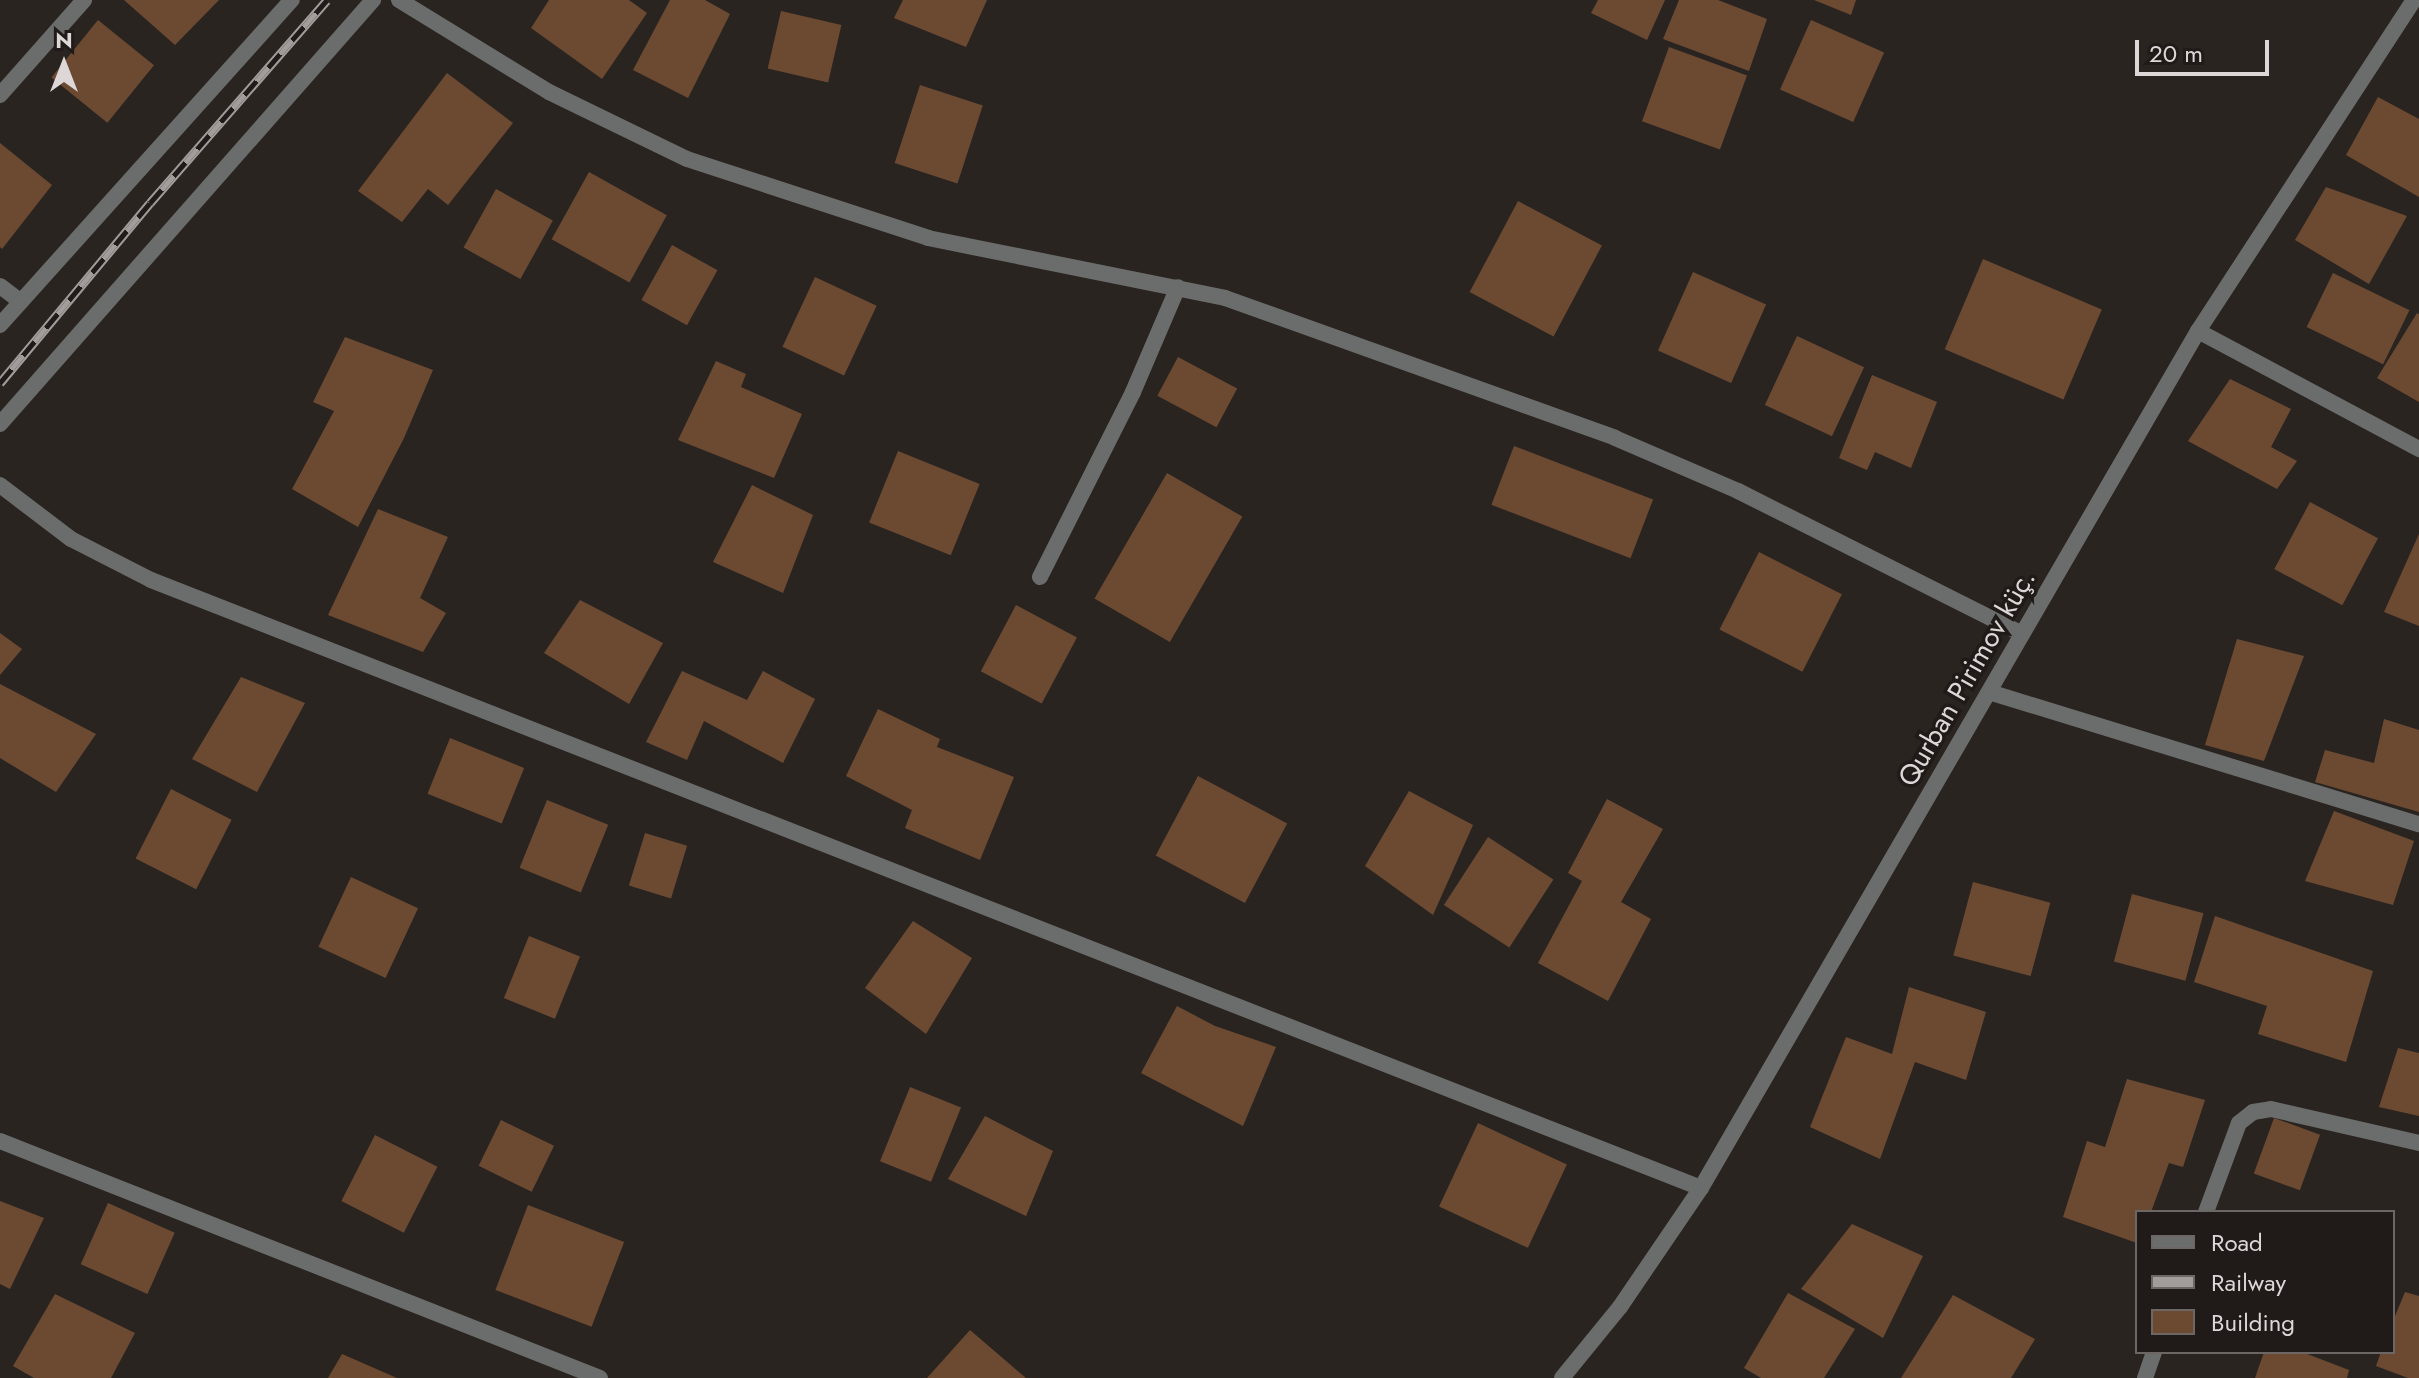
<!DOCTYPE html>
<meta charset="utf-8">
<style>
body{margin:0}
#map{position:relative;width:2419px;height:1378px;overflow:hidden;background:#2a2421;font-family:Jost,sans-serif}
div>[style]{position:absolute}
.building>*{inset:0;background:#6c4a32;transform-origin:0 0}
.minor>*{height:16px;margin:-8px;padding:0 8px;transform-origin:8px;border-radius:8px;background:#6a6d6b}
.rail>*{height:9px;margin-top:-4.5px;transform-origin:0;background:repeating-linear-gradient(90deg,#201b18 0 18px,#a29d9b 0 36px);box-sizing:border-box;border-block:2px solid #a29d9b}
span{translate:-50% -50%;white-space:nowrap;text-align:center;line-height:1.15;-webkit-text-stroke:7px #201b18;paint-order:stroke}
.street-label{font-size:28px;color:#ddd8d7}
.legend{position:absolute;left:2135px;top:1210px;width:260px;height:144px;box-sizing:border-box;background:#201b18;border:2px solid #6c6764;margin:0;padding:10px 14px;list-style:none;font-size:24px;color:#ddd8d7}
.legend li{display:flex;align-items:center;gap:16px;height:40px}
.legend b{width:40px;border:2px solid #6c6764}
.north{position:absolute;left:24px;top:24px;width:80px;height:80px;-webkit-text-stroke:6px #201b18;paint-order:stroke;rotate:0deg;font-size:22px;font-weight:700;line-height:32px;text-align:center;color:#ddd8d7}
.north::after{content:'';display:block;margin:auto;width:28px;height:36px;background:#ddd8d7;clip-path:polygon(50% 0,100% 100%,50% 72%,0 100%)}
.scale{position:absolute;left:2135px;top:40px;width:134px;height:36px;box-sizing:border-box;border:4px solid #ddd8d7;border-top:0;padding-left:10px;font-size:24px;line-height:28px;white-space:nowrap;color:#ddd8d7;-webkit-text-stroke:6px #201b18;paint-order:stroke}
</style>
<div id="map">
<div class="building">
<i style="clip-path:polygon(124px 0,219px 0,175px 45px)"></i>
<i style="clip-path:polygon(549px 0,629px 0,647px 13px,602px 79px,531px 28px)"></i>
<i style="clip-path:polygon(670px 0,705px 0,730px 14px,688px 98px,633px 70px)"></i>
<i style="clip-path:polygon(903px 0,987px 0,966px 47px,894px 18px)"></i>
<i style="clip-path:polygon(1598px 0,1665px 0,1647px 40px,1591px 13px)"></i>
<i style="clip-path:polygon(1679px 0,1718px 0,1767px 19px,1749px 71px,1663px 39px)"></i>
<i style="clip-path:polygon(1814px 0,1856px 0,1851px 15px)"></i>
<i style="left:781px;top:11px;width:62px;height:59px;rotate:13deg"></i>
<i style="left:98px;top:20px;width:72px;height:74px;rotate:39deg"></i>
<i style="left:1811px;top:20px;width:80px;height:76px;rotate:24deg"></i>
<i style="left:1669px;top:47px;width:83px;height:79px;rotate:20deg"></i>
<i style="clip-path:polygon(447px 73px,513px 123px,448px 205px,428px 189px,402px 222px,358px 191px)"></i>
<i style="left:920px;top:85px;width:66px;height:82px;rotate:18deg"></i>
<i style="clip-path:polygon(2378px 97px,2419px 119px,2419px 197px,2346px 155px)"></i>
<i style="clip-path:polygon(0 143px,52px 185px,2px 249px,0 247px)"></i>
<i style="left:589px;top:172px;width:89px;height:77px;rotate:29deg"></i>
<i style="clip-path:polygon(2326px 187px,2407px 216px,2369px 284px,2295px 240px)"></i>
<i style="left:496px;top:189px;width:65px;height:67px;rotate:29deg"></i>
<i style="left:1518px;top:201px;width:95px;height:103px;rotate:28deg"></i>
<i style="left:672px;top:245px;width:52px;height:63px;rotate:29deg"></i>
<i style="left:1983px;top:259px;width:129px;height:98px;rotate:23deg"></i>
<i style="left:1693px;top:272px;width:80px;height:86px;rotate:24deg"></i>
<i style="left:2333px;top:273px;width:85px;height:60px;rotate:26deg"></i>
<i style="left:815px;top:277px;width:68px;height:77px;rotate:25deg"></i>
<i style="clip-path:polygon(2417px 313px,2419px 314px,2419px 402px,2377px 378px)"></i>
<i style="left:1797px;top:336px;width:74px;height:76px;rotate:25deg"></i>
<i style="clip-path:polygon(345px 337px,433px 370px,404px 438px,358px 527px,292px 489px,334px 411px,313px 402px)"></i>
<i style="left:1178px;top:357px;width:67px;height:44px;rotate:28deg"></i>
<i style="clip-path:polygon(716px 361px,746px 374px,741px 387px,802px 414px,774px 478px,678px 440px)"></i>
<i style="clip-path:polygon(1872px 375px,1937px 402px,1911px 468px,1875px 452px,1867px 470px,1839px 458px)"></i>
<i style="clip-path:polygon(2230px 379px,2291px 409px,2271px 447px,2297px 461px,2277px 489px,2188px 441px)"></i>
<i style="left:1514px;top:446px;width:149px;height:63px;rotate:21deg"></i>
<i style="left:898px;top:451px;width:88px;height:77px;rotate:22deg"></i>
<i style="left:1167px;top:473px;width:87px;height:145px;rotate:30deg"></i>
<i style="clip-path:polygon(752px 485px,813px 515px,783px 593px,713px 562px)"></i>
<i style="left:2310px;top:502px;width:77px;height:76px;rotate:28deg"></i>
<i style="clip-path:polygon(378px 509px,448px 537px,420px 598px,446px 613px,423px 652px,328px 615px)"></i>
<i style="clip-path:polygon(2419px 534px,2419px 626px,2384px 612px)"></i>
<i style="left:1759px;top:552px;width:93px;height:87px;rotate:27deg"></i>
<i style="clip-path:polygon(580px 600px,663px 643px,629px 704px,544px 653px)"></i>
<i style="left:1016px;top:605px;width:69px;height:75px;rotate:28deg"></i>
<i style="clip-path:polygon(0 633px,22px 649px,0 675px)"></i>
<i style="clip-path:polygon(2237px 639px,2304px 656px,2264px 761px,2205px 745px)"></i>
<i style="clip-path:polygon(682px 671px,747px 700px,763px 671px,815px 699px,783px 763px,704px 721px,687px 760px,646px 742px)"></i>
<i style="clip-path:polygon(241px 677px,305px 703px,257px 792px,192px 759px)"></i>
<i style="clip-path:polygon(0 684px,96px 734px,56px 792px,0 758px)"></i>
<i style="clip-path:polygon(878px 709px,940px 739px,937px 747px,1014px 777px,980px 860px,905px 828px,912px 810px,846px 776px)"></i>
<i style="clip-path:polygon(2384px 719px,2419px 730px,2419px 812px,2315px 782px,2325px 750px,2374px 763px)"></i>
<i style="left:450px;top:738px;width:80px;height:60px;rotate:22deg"></i>
<i style="left:1198px;top:776px;width:101px;height:90px;rotate:28deg"></i>
<i style="left:171px;top:789px;width:68px;height:78px;rotate:27deg"></i>
<i style="clip-path:polygon(1409px 791px,1473px 825px,1433px 915px,1365px 866px)"></i>
<i style="clip-path:polygon(1607px 799px,1663px 829px,1621px 902px,1651px 919px,1608px 1001px,1538px 963px,1582px 881px,1568px 873px)"></i>
<i style="left:547px;top:800px;width:66px;height:73px;rotate:22deg"></i>
<i style="clip-path:polygon(2334px 811px,2414px 841px,2393px 905px,2305px 881px)"></i>
<i style="left:645px;top:833px;width:44px;height:55px;rotate:17deg"></i>
<i style="left:1488px;top:837px;width:78px;height:81px;rotate:33deg"></i>
<i style="left:351px;top:877px;width:74px;height:77px;rotate:25deg"></i>
<i style="left:1973px;top:882px;width:80px;height:76px;rotate:15deg"></i>
<i style="left:2132px;top:894px;width:74px;height:70px;rotate:15deg"></i>
<i style="clip-path:polygon(2215px 916px,2373px 971px,2346px 1062px,2258px 1034px,2267px 1006px,2194px 982px)"></i>
<i style="clip-path:polygon(913px 921px,972px 958px,926px 1034px,865px 988px)"></i>
<i style="left:529px;top:936px;width:55px;height:67px;rotate:22deg"></i>
<i style="clip-path:polygon(1909px 987px,1986px 1012px,1966px 1080px,1915px 1062px,1880px 1159px,1810px 1127px,1846px 1037px,1892px 1054px)"></i>
<i style="clip-path:polygon(1177px 1006px,1215px 1026px,1276px 1047px,1243px 1126px,1141px 1073px)"></i>
<i style="clip-path:polygon(2398px 1048px,2419px 1053px,2419px 1116px,2379px 1107px)"></i>
<i style="clip-path:polygon(2127px 1079px,2205px 1100px,2183px 1167px,2169px 1163px,2151px 1212px,2137px 1212px,2137px 1243px,2063px 1217px,2087px 1141px,2105px 1147px)"></i>
<i style="left:910px;top:1087px;width:55px;height:80px;rotate:22deg"></i>
<i style="clip-path:polygon(985px 1116px,1053px 1151px,1026px 1216px,948px 1179px)"></i>
<i style="left:2274px;top:1118px;width:49px;height:59px;rotate:20deg"></i>
<i style="left:501px;top:1120px;width:59px;height:51px;rotate:26deg"></i>
<i style="left:1478px;top:1123px;width:98px;height:92px;rotate:25deg"></i>
<i style="left:375px;top:1135px;width:70px;height:74px;rotate:27deg"></i>
<i style="clip-path:polygon(0 1201px,44px 1218px,10px 1289px,0 1284px)"></i>
<i style="left:108px;top:1203px;width:73px;height:67px;rotate:24deg"></i>
<i style="left:528px;top:1205px;width:103px;height:91px;rotate:21deg"></i>
<i style="clip-path:polygon(1852px 1224px,1923px 1256px,1883px 1338px,1801px 1289px)"></i>
<i style="clip-path:polygon(2405px 1292px,2419px 1296px,2419px 1378px,2408px 1378px,2376px 1366px,2381px 1352px,2393px 1352px,2393px 1321px)"></i>
<i style="clip-path:polygon(1788px 1293px,1855px 1329px,1824px 1378px,1761px 1378px,1744px 1368px)"></i>
<i style="clip-path:polygon(55px 1294px,135px 1333px,111px 1378px,34px 1378px,13px 1366px)"></i>
<i style="clip-path:polygon(1953px 1295px,2035px 1339px,2011px 1378px,1901px 1378px)"></i>
<i style="clip-path:polygon(970px 1330px,1026px 1378px,927px 1378px)"></i>
<i style="clip-path:polygon(2264px 1352px,2302px 1352px,2349px 1370px,2347px 1378px,2255px 1378px)"></i>
<i style="clip-path:polygon(342px 1354px,397px 1378px,328px 1378px)"></i>
</div>
<div class="minor">
<i style="left:399px;top:0;width:176px;rotate:31.5deg"></i>
<i style="left:549px;top:92px;width:153px;rotate:25.9deg"></i>
<i style="left:687px;top:159px;width:254px;rotate:18.1deg"></i>
<i style="left:928px;top:238px;width:303px;rotate:11.4deg"></i>
<i style="left:1225px;top:298px;width:414px;rotate:19.7deg"></i>
<i style="left:1615px;top:438px;width:134px;rotate:23.3deg"></i>
<i style="left:1738px;top:491px;width:318px;rotate:26.7deg"></i>
<i style="left:0;top:95px;width:127px;rotate:-48.5deg"></i>
<i style="left:0;top:286px;width:26px;rotate:37deg"></i>
<i style="left:0;top:325px;width:437px;rotate:-48.1deg"></i>
<i style="left:2198px;top:331px;width:251px;rotate:28.1deg"></i>
<i style="left:0;top:424px;width:565px;rotate:-48.66deg"></i>
<i style="left:0;top:485px;width:89px;rotate:37.3deg"></i>
<i style="left:71px;top:539px;width:90px;rotate:27.1deg"></i>
<i style="left:151px;top:580px;width:1665px;rotate:21.42deg"></i>
<i style="left:1040px;top:577px;width:207px;rotate:-63.3deg"></i>
<i style="left:1133px;top:392px;width:114px;rotate:-66.8deg"></i>
<i style="left:1989px;top:692px;width:450px;rotate:17.1deg"></i>
<i style="left:0;top:1141px;width:645px;rotate:21.55deg"></i>
<i style="left:2206px;top:1212px;width:95px;rotate:-69.7deg"></i>
<i style="left:2239px;top:1123px;width:18px;rotate:-38deg"></i>
<i style="left:2253px;top:1112px;width:18px;rotate:-9deg"></i>
<i style="left:2271px;top:1109px;width:152px;rotate:12.9deg"></i>
<i style="left:1562px;top:1378px;width:92px;rotate:-50.8deg"></i>
<i style="left:1620px;top:1307px;width:144px;rotate:-55.8deg"></i>
<i style="left:1701px;top:1188px;width:991px;rotate:-59.89deg"></i>
<i style="left:2198px;top:331px;width:395px;rotate:-56.9deg"></i>
<i style="left:2145px;top:1378px;width:28px;rotate:-71deg"></i>
</div>
<div class="rail">
<i style="left:0;top:383px;width:234px;rotate:-50.2deg"></i>
<i style="left:150px;top:203px;width:269px;rotate:-48.9deg"></i>
</div>
<div class="street-label">
<span style="left:1967px;top:678px;rotate:-60deg">Qurban Pirimov küç.</span>
</div>
<ul class="legend">
<li><b style="height:10px;background:#6a6d6b"></b>Road</li>
<li><b style="height:10px;background:#a29d9b"></b>Railway</li>
<li><b style="height:22px;background:#6c4a32"></b>Building</li>
</ul>
<div class="north">N</div>
<div class="scale">20 m</div>
</div>
